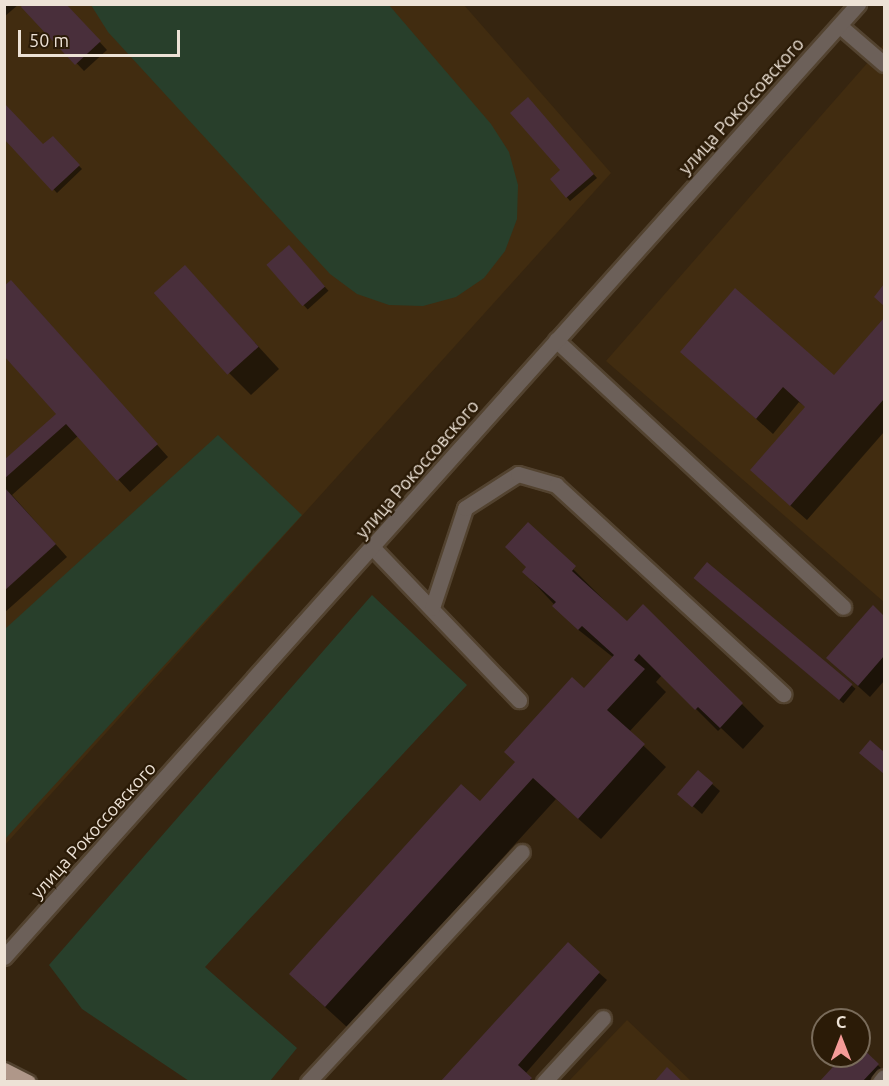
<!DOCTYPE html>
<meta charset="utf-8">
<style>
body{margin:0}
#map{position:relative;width:889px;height:1086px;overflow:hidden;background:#362510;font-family:Ubuntu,sans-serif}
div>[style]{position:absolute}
.built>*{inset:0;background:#412c10}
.green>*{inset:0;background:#283f2b}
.shadow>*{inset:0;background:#0007;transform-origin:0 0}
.building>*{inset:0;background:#492f3b;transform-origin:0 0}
.roads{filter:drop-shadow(2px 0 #534330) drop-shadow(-2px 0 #534330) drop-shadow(0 2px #534330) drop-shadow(0 -2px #534330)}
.minor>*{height:15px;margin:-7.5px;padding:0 7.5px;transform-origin:7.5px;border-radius:7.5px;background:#6c6059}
.major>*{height:15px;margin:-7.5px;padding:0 7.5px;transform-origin:7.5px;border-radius:7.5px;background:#af9789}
span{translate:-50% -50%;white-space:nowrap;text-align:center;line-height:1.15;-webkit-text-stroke:4.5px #2b1b07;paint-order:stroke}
.street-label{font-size:18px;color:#ede2d6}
.frame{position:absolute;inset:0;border:6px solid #ede2d6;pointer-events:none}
.north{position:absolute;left:811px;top:1008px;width:60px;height:60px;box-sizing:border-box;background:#2b1b07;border:2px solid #796b5a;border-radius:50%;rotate:0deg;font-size:16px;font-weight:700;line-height:24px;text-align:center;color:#ede2d6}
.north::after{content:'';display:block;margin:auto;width:21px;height:27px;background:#f59b98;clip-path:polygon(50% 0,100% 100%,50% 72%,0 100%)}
.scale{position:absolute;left:18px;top:30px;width:162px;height:27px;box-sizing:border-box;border:3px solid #ede2d6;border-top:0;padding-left:8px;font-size:18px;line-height:21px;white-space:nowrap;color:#ede2d6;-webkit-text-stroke:4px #2b1b07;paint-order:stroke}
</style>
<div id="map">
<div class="built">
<i style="clip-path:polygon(5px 5px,464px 5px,611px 173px,5px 845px)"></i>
<i style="clip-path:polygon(884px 44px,884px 602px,606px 361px)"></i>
<i style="clip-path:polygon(627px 1020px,691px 1081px,568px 1082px)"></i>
</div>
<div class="green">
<i style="clip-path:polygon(91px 5px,389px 5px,491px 124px,509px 152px,518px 185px,517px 219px,505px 251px,484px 278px,456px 297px,423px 306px,389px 305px,357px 294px,330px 274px,108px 32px)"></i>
<i style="clip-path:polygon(218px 435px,302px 515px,6px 838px,5px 629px)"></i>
<i style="clip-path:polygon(372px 595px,467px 685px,205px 967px,297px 1048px,270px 1081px,189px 1081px,82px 1009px,49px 965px)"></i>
</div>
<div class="shadow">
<i style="clip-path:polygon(4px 4px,19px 4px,4px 17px)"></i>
<i style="clip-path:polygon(65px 4px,107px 50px,84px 71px,23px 7px)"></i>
<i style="clip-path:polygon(531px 103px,597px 178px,570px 201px,552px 180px,562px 170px)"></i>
<i style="clip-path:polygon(4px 137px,43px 146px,52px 138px,82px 169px,57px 193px)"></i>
<i style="left:289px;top:247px;width:59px;height:28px;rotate:48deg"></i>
<i style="clip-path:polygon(185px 267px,279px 369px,251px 395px,229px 373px)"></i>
<i style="clip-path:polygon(23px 294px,168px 457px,130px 492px,78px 436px,12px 495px,67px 557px,4px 613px,4px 462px,58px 414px)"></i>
<i style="clip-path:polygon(884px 320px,884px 432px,807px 520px,768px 486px,807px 408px,799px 402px,773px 434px,682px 352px,834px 377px)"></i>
<i style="clip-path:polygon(528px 524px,627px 623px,643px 606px,764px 726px,743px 749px,721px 728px,718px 731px,662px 675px,656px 682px,666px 692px,629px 732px,666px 767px,601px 839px,556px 799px,348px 1028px,313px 996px,480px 803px,614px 658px,576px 628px,524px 572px,528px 568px)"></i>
<i style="left:707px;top:564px;width:194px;height:19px;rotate:40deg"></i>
<i style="clip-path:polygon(873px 607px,884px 618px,884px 681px,870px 697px,840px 670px)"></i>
<i style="clip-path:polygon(712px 784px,720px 791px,702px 814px,680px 795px)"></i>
<i style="clip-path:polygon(599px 973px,607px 980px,525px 1074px,534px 1082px,442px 1082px)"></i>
<i style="clip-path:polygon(859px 1048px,881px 1068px,868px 1082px,821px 1082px,845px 1056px,859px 1056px)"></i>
</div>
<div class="building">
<i style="clip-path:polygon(23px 4px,66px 4px,101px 41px,75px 65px,21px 7px)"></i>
<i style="clip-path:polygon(528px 97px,594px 174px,566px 198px,550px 179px,560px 170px,510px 113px)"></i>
<i style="clip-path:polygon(4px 103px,43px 144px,53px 136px,80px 165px,52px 191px,4px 139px)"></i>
<i style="left:289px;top:245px;width:55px;height:30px;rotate:49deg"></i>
<i style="left:185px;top:265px;width:110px;height:42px;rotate:48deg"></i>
<i style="clip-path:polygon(11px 280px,158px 444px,117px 481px,66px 424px,4px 479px,4px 460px,56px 414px,4px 356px,4px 286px)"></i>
<i style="clip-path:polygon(884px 284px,884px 306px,874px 297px)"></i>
<i style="clip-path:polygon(735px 288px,834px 375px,884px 318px,884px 399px,790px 506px,750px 470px,805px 407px,783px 387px,756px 419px,680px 352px)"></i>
<i style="clip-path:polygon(4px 487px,56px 544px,4px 591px)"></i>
<i style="clip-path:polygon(528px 522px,576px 566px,572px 571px,627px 621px,643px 604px,743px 703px,720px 728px,698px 707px,695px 710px,639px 654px,634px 660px,645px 669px,607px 710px,645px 744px,578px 819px,533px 778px,325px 1007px,289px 974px,461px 784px,480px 801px,515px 762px,504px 752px,572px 677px,584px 688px,614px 655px,582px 626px,578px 630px,552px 606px,556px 602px,522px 572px,526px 567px,505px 547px)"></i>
<i style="left:707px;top:562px;width:190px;height:21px;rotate:40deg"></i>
<i style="clip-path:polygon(873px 605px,884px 616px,884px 656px,858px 686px,826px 658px)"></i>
<i style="clip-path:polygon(870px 740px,884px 752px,884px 774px,859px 753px)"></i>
<i style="left:698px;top:770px;width:20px;height:32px;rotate:41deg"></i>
<i style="clip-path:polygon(568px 942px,600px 972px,518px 1065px,532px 1078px,528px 1082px,440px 1082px)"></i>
<i style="clip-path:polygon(859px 1045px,879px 1064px,862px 1082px,819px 1082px,843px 1056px,859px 1056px)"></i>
<i style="clip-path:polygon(667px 1067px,683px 1082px,654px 1082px)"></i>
</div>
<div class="roads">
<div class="minor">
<i style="left:840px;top:26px;width:58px;rotate:40.8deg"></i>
<i style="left:556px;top:340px;width:392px;rotate:42.9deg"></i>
<i style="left:373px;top:548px;width:211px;rotate:46.2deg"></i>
<i style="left:432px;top:608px;width:105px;rotate:-71.7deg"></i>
<i style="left:465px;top:508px;width:63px;rotate:-32.7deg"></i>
<i style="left:518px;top:474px;width:40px;rotate:16deg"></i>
<i style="left:556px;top:485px;width:309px;rotate:42.6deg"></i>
<i style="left:4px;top:957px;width:1280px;rotate:-48.14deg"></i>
<i style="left:308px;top:1082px;width:314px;rotate:-47.1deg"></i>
<i style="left:544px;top:1082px;width:87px;rotate:-47.3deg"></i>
<i style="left:880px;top:1082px;width:6px;rotate:-51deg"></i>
</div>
<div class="major">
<i style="left:4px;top:1070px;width:27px;rotate:27deg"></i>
</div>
</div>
<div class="street-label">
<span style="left:741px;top:106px;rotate:-48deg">улица Рокоссовского</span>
<span style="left:417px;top:469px;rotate:-49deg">улица Рокоссовского</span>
<span style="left:93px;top:830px;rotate:-48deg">улица Рокоссовского</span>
</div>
<div class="frame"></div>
<div class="north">С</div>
<div class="scale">50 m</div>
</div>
